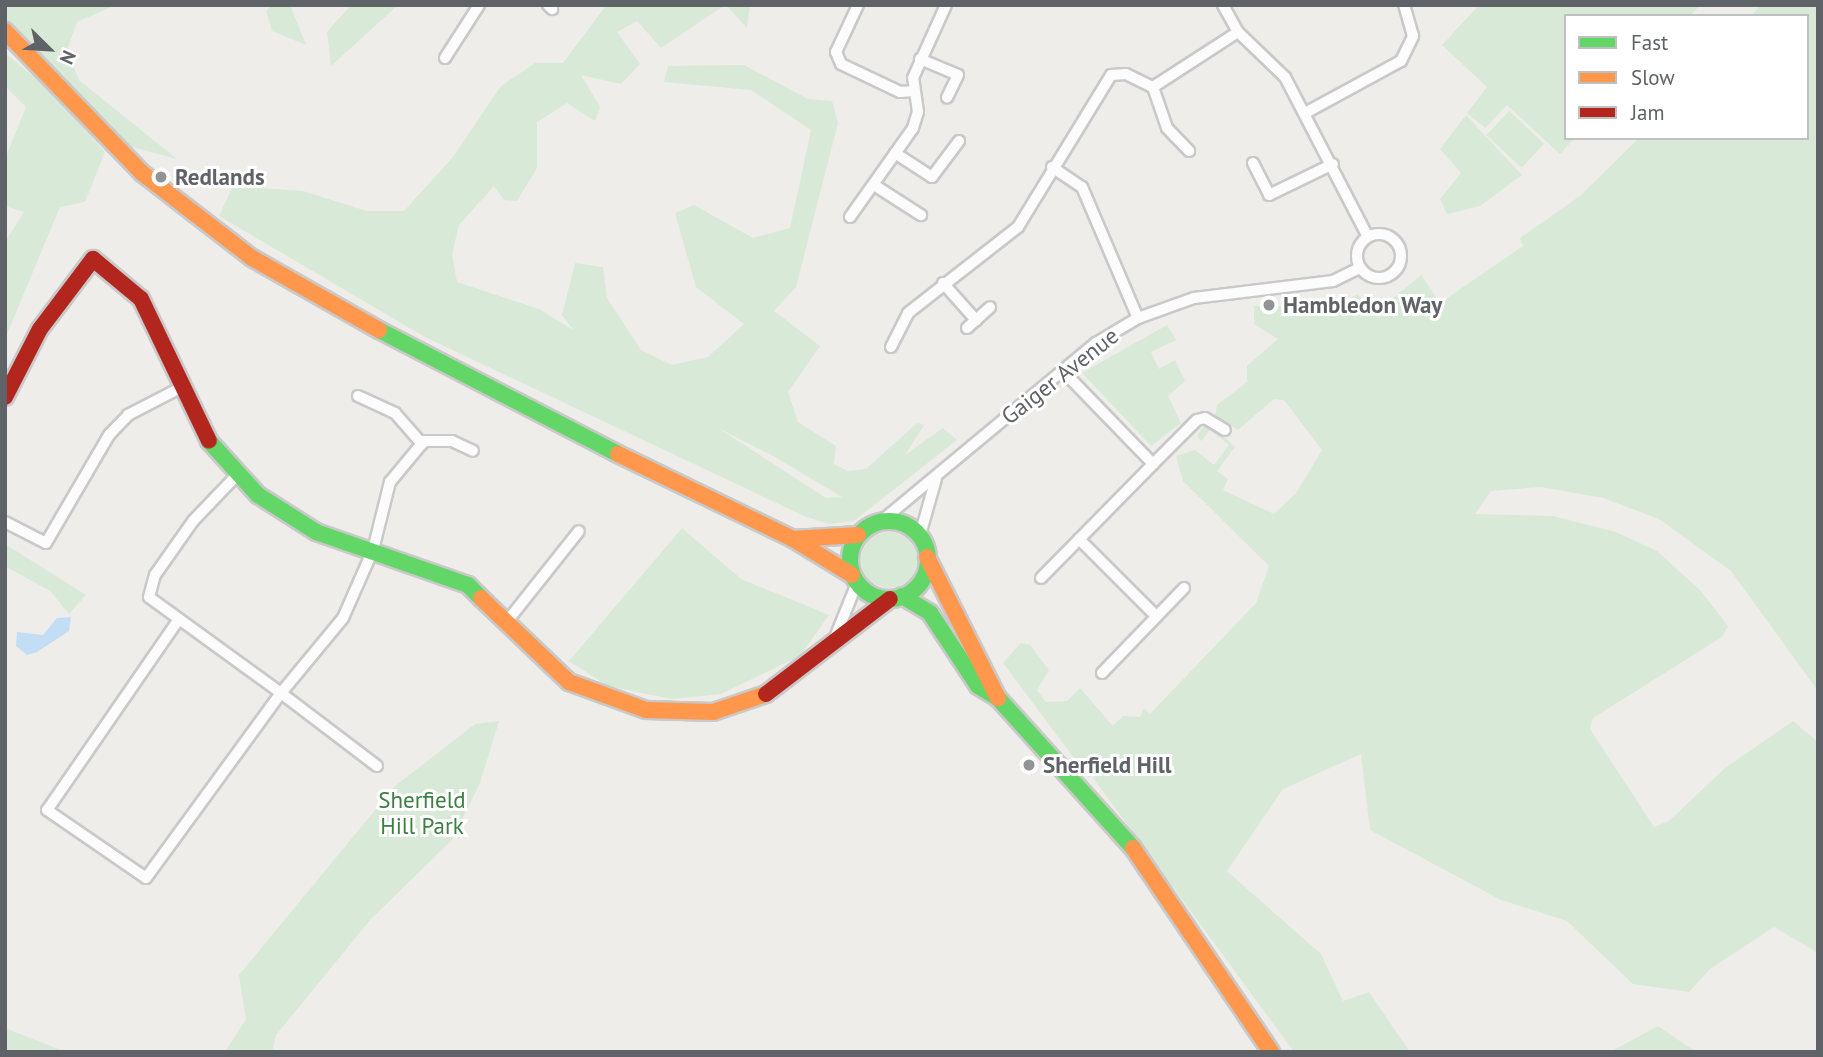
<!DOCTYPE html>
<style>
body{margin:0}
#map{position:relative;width:1823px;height:1057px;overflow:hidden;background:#eeedea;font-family:"PT Sans",sans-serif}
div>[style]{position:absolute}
.green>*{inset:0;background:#d9e9d7;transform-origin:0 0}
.round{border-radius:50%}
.water>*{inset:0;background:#c3ddf4}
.roads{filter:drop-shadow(2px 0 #c9c9c9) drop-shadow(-2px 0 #c9c9c9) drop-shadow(0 2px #c9c9c9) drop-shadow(0 -2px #c9c9c9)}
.street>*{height:10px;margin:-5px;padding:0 5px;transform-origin:5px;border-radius:5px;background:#fcfcfc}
.street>.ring{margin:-5px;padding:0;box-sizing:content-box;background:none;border:10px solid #fcfcfc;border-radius:50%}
.fast>*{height:16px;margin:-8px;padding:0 8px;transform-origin:8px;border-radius:8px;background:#63d668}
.fast>.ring{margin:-8px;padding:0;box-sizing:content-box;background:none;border:16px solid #63d668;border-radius:50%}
.slow>*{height:16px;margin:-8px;padding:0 8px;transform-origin:8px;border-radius:8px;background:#ff974d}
.jam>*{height:16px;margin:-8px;padding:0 8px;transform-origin:8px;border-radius:8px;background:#b3261e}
.dots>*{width:19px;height:19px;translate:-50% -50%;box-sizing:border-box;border:4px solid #fff;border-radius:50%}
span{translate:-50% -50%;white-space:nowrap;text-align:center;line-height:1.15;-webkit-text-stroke:6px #fff;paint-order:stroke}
.poi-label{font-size:23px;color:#5f6266;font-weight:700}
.left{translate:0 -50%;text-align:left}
.street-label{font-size:23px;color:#5f6266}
.park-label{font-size:23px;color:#3d8041}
.frame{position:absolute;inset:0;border:7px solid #5f6266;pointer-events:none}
.legend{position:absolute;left:1564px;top:14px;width:245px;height:126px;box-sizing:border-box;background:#fff;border:2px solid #bfc0c2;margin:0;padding:9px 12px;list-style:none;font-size:21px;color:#5f6266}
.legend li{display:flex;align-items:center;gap:14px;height:35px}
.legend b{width:35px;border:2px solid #bfc0c2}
.north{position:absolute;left:14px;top:14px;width:70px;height:70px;-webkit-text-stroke:5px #fff;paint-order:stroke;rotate:114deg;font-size:19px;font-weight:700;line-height:28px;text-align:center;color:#5f6266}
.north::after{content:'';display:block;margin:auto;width:24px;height:32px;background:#5f6266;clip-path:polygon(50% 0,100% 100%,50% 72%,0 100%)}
</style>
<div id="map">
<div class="green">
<i style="clip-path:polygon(5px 5px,116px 5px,77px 22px,67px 50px,79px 80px,177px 159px,121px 144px,5px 18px)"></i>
<i style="clip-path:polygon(272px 5px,290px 5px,306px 45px,272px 31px,266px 11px)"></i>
<i style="clip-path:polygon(351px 5px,398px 5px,331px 66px,327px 32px)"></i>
<i style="clip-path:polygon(evenodd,725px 5px,661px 48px,637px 21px,617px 32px,640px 64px,621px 84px,581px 75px,600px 107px,595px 121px,567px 103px,537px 122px,537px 168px,517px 201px,504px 200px,494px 186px,459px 225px,452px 254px,457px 282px,539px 309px,573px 330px,562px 315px,575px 263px,603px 267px,607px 298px,641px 350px,672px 365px,708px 357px,744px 324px,696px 287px,675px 213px,694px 205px,753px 238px,790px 228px,811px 130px,751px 90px,664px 82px,668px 66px,744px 65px,808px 99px,832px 101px,838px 123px,796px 287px,774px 311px,820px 346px,788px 392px,798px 422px,836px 446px,834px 464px,848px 471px,866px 469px,917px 423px,924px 425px,905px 455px,943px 428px,957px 440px,854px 521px,829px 524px,804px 516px,425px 337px,219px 216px,233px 186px,303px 191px,367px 211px,404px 211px,453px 157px,501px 86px,535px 63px,563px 63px,605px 7px,725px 5px,718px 428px,773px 456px,842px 497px,826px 498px,718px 428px)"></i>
<i style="clip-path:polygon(726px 5px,750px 5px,747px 28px)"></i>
<i style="clip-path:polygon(1479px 5px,1700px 5px,1690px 16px,1566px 16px,1566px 138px,1575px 138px,1560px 154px,1507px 105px,1485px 128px,1467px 113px,1487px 87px,1442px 45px)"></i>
<i style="clip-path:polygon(1761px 5px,1818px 5px,1818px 691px,1731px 571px,1659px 519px,1603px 498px,1541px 487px,1491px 491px,1475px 514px,1553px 516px,1616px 532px,1657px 551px,1700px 590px,1728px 626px,1722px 637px,1593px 718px,1590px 729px,1654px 827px,1669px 821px,1725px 768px,1793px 721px,1818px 742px,1818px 953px,1774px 927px,1710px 969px,1689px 992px,1633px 984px,1567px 921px,1501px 900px,1370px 830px,1361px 754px,1283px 789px,1227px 871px,1321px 954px,1343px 1001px,1369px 992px,1410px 1052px,1294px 1052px,1093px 778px,1097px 775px,1088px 777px,1003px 663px,1021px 643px,1030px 645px,1049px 670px,1037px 690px,1046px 702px,1067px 701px,1080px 688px,1113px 726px,1123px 716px,1140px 717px,1144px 708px,1150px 714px,1256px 603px,1269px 566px,1183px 481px,1176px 456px,1195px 450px,1214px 465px,1229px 445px,1210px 430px,1201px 441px,1197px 436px,1205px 424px,1214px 427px,1235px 447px,1217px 471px,1228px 479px,1223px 490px,1274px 514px,1296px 493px,1322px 450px,1284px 400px,1274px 399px,1238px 430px,1215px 416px,1217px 405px,1247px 382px,1247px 366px,1278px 339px,1254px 324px,1254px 306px,1315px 307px,1346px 303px,1357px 294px,1368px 304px,1393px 298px,1421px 275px,1440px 303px,1523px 246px,1520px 238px,1580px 196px,1639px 138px,1807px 138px,1807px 16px,1751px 16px)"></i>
<i style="clip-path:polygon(5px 53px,50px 90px,105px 152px,85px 202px,60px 207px,5px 339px,5px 242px,24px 212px,5px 206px,5px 159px,26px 107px,5px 86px)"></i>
<i style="left:1509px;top:111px;width:48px;height:33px;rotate:43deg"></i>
<i style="clip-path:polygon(1466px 115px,1522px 175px,1480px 206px,1447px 214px,1440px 199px,1461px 173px,1440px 149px)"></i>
<i style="clip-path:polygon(1167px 325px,1176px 340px,1151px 352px,1159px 369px,1175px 360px,1185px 381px,1168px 396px,1181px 423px,1151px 446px,1082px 373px)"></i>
<i style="clip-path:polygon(682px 528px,741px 579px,829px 615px,800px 656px,721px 694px,671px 699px,608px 686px,569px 661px)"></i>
<i class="round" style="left:861px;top:532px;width:56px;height:56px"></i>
<i style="clip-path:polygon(5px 544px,86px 595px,69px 614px,50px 591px,5px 566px)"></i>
<i style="clip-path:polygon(499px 721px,480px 783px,452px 840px,371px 919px,276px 1035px,272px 1052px,225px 1052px,246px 1019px,239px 975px,395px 786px,475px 724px)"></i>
<i style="clip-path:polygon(1658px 1026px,1696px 1052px,1610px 1052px)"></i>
<i style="clip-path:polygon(5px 1028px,66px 1052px,5px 1052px)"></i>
</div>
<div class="water">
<i style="clip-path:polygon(71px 617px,69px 631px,37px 652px,27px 655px,16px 646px,17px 632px,43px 635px,57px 618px)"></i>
</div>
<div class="roads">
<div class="street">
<i style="left:548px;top:5px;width:6px;rotate:45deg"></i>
<i style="left:858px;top:5px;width:52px;rotate:115.1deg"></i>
<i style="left:836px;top:52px;width:13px;rotate:67deg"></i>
<i style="left:841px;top:64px;width:65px;rotate:25.4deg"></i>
<i style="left:900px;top:92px;width:14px;rotate:-4deg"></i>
<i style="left:1223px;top:5px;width:31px;rotate:61deg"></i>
<i style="left:1238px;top:32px;width:65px;rotate:43.8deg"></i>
<i style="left:1285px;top:77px;width:180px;rotate:62.6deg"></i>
<i style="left:445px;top:58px;width:63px;rotate:-57.3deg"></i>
<i style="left:920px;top:59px;width:41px;rotate:22.8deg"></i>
<i style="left:958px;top:75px;width:25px;rotate:116deg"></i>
<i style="left:1153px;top:87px;width:101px;rotate:-32.9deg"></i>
<i style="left:1307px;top:112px;width:107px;rotate:-28.5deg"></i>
<i style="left:1401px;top:61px;width:28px;rotate:-64deg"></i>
<i style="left:1413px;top:36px;width:32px;rotate:-106deg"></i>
<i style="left:895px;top:153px;width:44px;rotate:33deg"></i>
<i style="left:932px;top:177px;width:45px;rotate:-53.1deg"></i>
<i style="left:1253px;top:163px;width:36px;rotate:63deg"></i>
<i style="left:1269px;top:195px;width:71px;rotate:-25.8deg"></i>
<i style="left:1052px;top:167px;width:36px;rotate:34deg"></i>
<i style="left:1082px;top:187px;width:142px;rotate:66.9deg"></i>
<i style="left:874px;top:185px;width:56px;rotate:32.6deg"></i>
<i style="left:850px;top:217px;width:109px;rotate:-54.7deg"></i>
<i style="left:913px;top:128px;width:17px;rotate:-73deg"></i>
<i style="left:918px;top:112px;width:34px;rotate:-98deg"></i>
<i style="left:913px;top:78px;width:80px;rotate:-65.7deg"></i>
<i class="ring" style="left:1357px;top:234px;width:34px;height:34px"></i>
<i style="left:943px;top:283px;width:50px;rotate:48.3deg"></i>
<i style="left:967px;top:328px;width:31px;rotate:-42deg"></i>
<i style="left:891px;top:347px;width:38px;rotate:-63deg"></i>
<i style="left:908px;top:313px;width:140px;rotate:-38deg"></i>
<i style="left:1018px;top:227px;width:178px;rotate:-58.5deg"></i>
<i style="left:1111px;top:75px;width:15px;rotate:-4deg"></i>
<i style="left:1126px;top:74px;width:30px;rotate:26deg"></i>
<i style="left:1153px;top:87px;width:43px;rotate:71.1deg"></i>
<i style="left:1167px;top:128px;width:32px;rotate:46deg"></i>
<i style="left:1063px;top:371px;width:129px;rotate:45.9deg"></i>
<i style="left:1153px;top:464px;width:62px;rotate:-45deg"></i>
<i style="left:1197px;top:420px;width:8px;rotate:-14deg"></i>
<i style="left:1205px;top:418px;width:23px;rotate:31deg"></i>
<i style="left:358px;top:396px;width:41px;rotate:24.7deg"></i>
<i style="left:395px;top:413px;width:41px;rotate:48.9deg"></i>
<i style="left:5px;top:522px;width:46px;rotate:27.1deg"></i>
<i style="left:46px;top:543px;width:125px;rotate:-59.7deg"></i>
<i style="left:109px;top:435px;width:28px;rotate:-46deg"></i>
<i style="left:128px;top:415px;width:61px;rotate:-27.4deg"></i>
<i style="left:879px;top:523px;width:282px;rotate:-39.7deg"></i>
<i style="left:1096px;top:343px;width:49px;rotate:-30.8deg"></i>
<i style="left:1138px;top:318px;width:59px;rotate:-19.7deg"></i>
<i style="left:1194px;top:298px;width:140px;rotate:-7deg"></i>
<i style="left:1333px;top:281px;width:30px;rotate:-26deg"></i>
<i style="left:920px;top:535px;width:58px;rotate:-74.1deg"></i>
<i style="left:1079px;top:539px;width:107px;rotate:45deg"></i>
<i style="left:1041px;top:578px;width:160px;rotate:-45.5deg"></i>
<i style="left:179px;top:619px;width:232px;rotate:124.6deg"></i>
<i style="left:47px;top:810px;width:120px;rotate:34.5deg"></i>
<i style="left:146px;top:878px;width:229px;rotate:-53.9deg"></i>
<i style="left:281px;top:693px;width:163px;rotate:-144deg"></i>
<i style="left:149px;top:597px;width:23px;rotate:-75deg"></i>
<i style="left:155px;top:575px;width:66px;rotate:-54.9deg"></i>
<i style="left:193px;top:521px;width:64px;rotate:-46.3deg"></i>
<i style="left:509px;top:619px;width:112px;rotate:-51.5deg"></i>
<i style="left:834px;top:640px;width:61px;rotate:-68deg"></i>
<i style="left:1102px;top:673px;width:118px;rotate:-46deg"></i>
<i style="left:377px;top:766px;width:121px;rotate:-142.8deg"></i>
<i style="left:281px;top:693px;width:97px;rotate:-50.4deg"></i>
<i style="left:343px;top:618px;width:74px;rotate:-66.2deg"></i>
<i style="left:373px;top:550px;width:70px;rotate:-76deg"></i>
<i style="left:390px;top:482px;width:53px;rotate:-50.3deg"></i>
<i style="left:424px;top:441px;width:28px"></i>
<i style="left:452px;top:441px;width:23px;rotate:25deg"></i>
</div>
<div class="fast">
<i style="left:379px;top:330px;width:269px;rotate:27.4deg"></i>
<i style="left:209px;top:441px;width:73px;rotate:47.8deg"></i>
<i style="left:258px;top:495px;width:69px;rotate:32.5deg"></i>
<i style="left:316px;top:532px;width:161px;rotate:19.2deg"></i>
<i style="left:468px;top:585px;width:18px;rotate:45deg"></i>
<i class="ring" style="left:850px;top:521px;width:62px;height:62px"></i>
<i style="left:902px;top:596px;width:33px;rotate:31deg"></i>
<i style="left:930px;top:613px;width:87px;rotate:56.7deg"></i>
<i style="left:978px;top:686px;width:23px;rotate:31deg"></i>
<i style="left:998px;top:698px;width:202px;rotate:48deg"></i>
</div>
<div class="slow">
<i style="left:5px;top:31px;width:197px;rotate:46deg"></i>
<i style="left:142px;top:173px;width:139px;rotate:37.7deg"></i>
<i style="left:252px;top:258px;width:146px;rotate:29.6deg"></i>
<i style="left:618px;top:454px;width:195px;rotate:25.9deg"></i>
<i style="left:793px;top:539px;width:69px;rotate:31.4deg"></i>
<i style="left:793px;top:539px;width:65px;rotate:-3.5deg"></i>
<i style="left:927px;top:557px;width:158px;rotate:63.3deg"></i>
<i style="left:481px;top:598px;width:122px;rotate:43.7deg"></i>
<i style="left:569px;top:682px;width:82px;rotate:20deg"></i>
<i style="left:646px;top:710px;width:67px;rotate:1.7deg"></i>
<i style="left:713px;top:712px;width:56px;rotate:-18.8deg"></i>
<i style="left:1133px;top:848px;width:246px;rotate:55.9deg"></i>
</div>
<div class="jam">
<i style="left:5px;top:397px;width:76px;rotate:-62.8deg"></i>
<i style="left:40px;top:329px;width:88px;rotate:-52.9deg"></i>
<i style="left:93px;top:259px;width:62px;rotate:39.8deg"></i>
<i style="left:141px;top:299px;width:157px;rotate:64.4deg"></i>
<i style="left:766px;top:694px;width:156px;rotate:-37.5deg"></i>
</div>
</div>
<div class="dots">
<i style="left:161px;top:177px;background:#919394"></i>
<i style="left:1269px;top:305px;background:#919394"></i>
<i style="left:1029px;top:765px;background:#919394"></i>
</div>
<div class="poi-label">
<span class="left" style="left:175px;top:177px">Redlands</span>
<span class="left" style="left:1283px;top:305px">Hambledon Way</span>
<span class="left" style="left:1043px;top:765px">Sherfield Hill</span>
</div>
<div class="street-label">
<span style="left:1060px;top:376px;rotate:-38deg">Gaiger Avenue</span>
</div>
<div class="park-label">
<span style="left:422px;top:813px">Sherfield<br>Hill Park</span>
</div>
<div class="frame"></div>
<ul class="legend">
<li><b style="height:9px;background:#63d668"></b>Fast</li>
<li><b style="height:9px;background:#ff974d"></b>Slow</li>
<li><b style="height:9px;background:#b3261e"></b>Jam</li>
</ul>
<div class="north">N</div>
</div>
